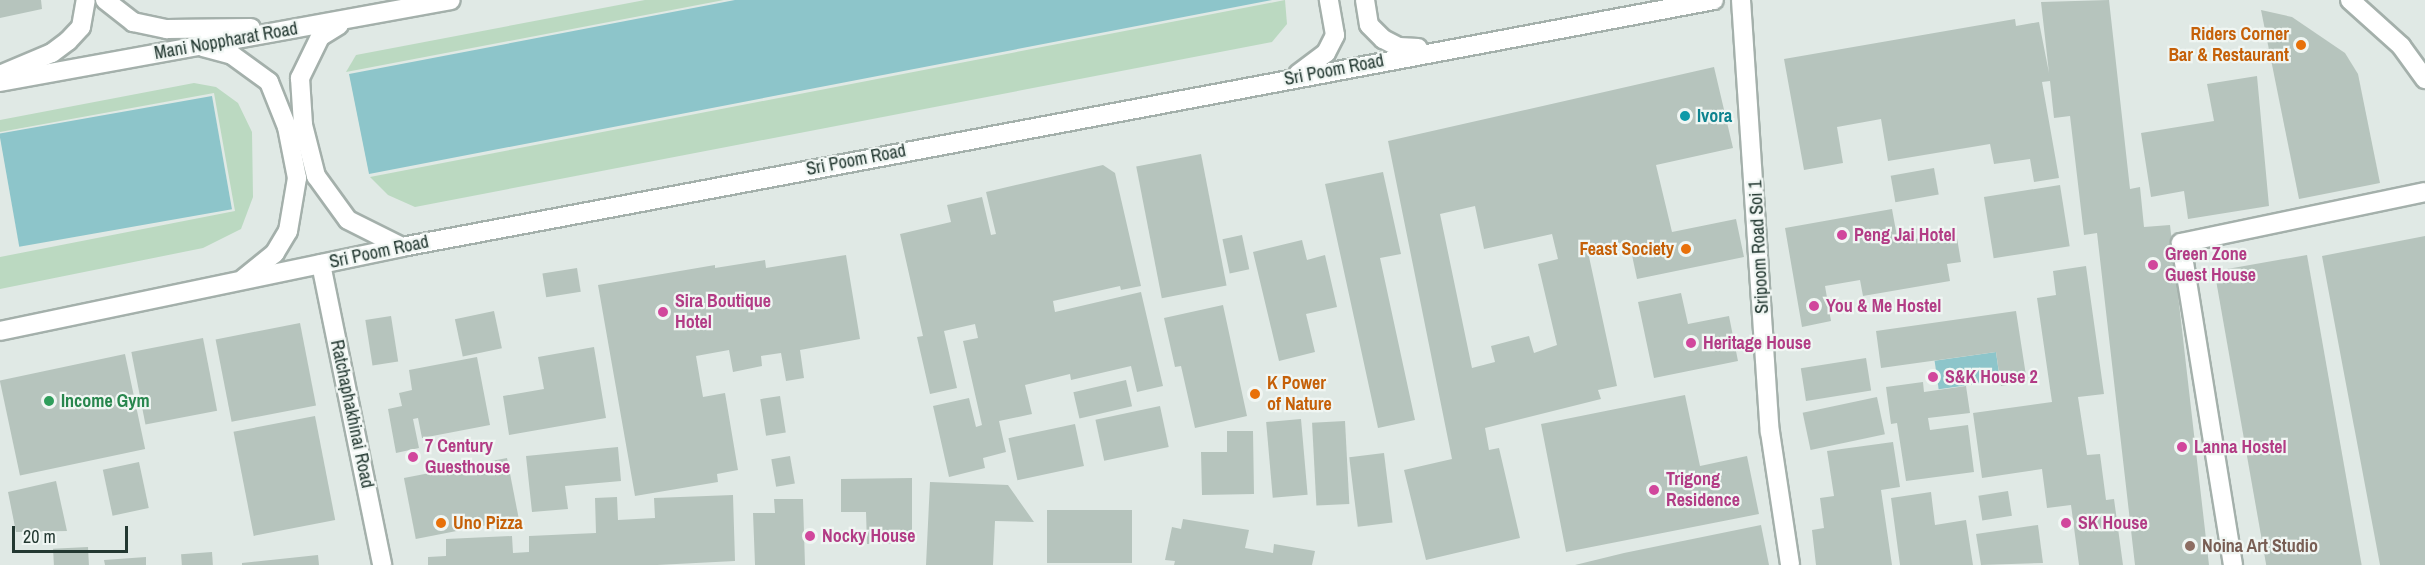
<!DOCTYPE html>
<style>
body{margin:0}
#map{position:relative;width:2425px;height:565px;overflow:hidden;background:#e0e9e5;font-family:"Archivo Narrow",sans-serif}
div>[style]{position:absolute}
.green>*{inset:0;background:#bbd9c1}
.water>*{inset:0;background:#8dc5ca;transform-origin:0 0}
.building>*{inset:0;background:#b6c4bd;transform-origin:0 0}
.roads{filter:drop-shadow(2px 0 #a4b0ab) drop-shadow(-2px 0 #a4b0ab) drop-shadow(0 2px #a4b0ab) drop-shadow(0 -2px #a4b0ab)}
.street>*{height:18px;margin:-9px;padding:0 9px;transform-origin:9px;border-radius:9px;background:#fff}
.secondary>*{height:18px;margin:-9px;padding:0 9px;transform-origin:9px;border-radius:9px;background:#fff}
.dots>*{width:16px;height:16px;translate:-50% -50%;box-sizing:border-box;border:3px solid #f0f6f3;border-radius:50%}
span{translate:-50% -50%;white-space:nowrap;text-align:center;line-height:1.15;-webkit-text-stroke:4.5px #f0f6f3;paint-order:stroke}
.food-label{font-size:18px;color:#c56008;font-weight:700}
.right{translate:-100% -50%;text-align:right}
.left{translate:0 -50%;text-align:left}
.street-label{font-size:18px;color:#233831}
.culture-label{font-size:18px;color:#0d838f;font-weight:700}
.hotel-label{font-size:18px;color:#b23c85;font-weight:700}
.leisure-label{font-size:18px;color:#27864d;font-weight:700}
.education-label{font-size:18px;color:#785e54;font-weight:700}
.scale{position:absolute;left:12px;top:526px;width:116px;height:27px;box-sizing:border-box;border:3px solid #233831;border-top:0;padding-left:8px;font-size:18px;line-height:21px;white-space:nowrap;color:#233831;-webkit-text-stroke:4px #f0f6f3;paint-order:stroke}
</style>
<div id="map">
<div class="green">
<i style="clip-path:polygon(645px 0,724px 0,346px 72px,356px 55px)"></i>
<i style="clip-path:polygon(1285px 0,1287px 24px,1272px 42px,415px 207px,388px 195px,370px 177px)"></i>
<i style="clip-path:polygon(194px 83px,216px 87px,238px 103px,252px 132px,253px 197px,241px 229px,203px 248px,0 289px,0 257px,235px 211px,214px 93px,0 132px,0 120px)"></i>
</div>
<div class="water">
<i style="clip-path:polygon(735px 0,1272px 0,369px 174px,349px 74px)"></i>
<i style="left:212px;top:96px;width:115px;height:216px;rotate:80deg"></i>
<i style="left:1996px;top:352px;width:29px;height:62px;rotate:82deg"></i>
</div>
<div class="building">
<i style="clip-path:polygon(0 0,41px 0,42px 9px,0 18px)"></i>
<i style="clip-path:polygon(2109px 0,2130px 189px,2140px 187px,2144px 227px,2170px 225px,2209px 565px,2135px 565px,2097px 233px,2084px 235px,2070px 116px,2054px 118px,2050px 81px,2042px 82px,2059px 178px,2034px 182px,2030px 159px,1994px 164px,1990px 144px,1888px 161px,1881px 119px,1837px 127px,1843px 163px,1804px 170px,1784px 59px,2015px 19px,2016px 26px,2039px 22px,2049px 73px,2041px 2px)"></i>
<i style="clip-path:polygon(2261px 10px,2292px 17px,2345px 53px,2358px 74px,2380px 183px,2299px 199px)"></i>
<i style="clip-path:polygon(evenodd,1714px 67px,1733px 148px,1656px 165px,1672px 232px,1736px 219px,1744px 257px,1637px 279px,1629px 241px,1588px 252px,1617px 386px,1598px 390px,1601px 399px,1485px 428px,1489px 450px,1499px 448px,1520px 538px,1426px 560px,1404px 470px,1452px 459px,1388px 141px,1714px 67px,1475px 206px,1484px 249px,1552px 234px,1558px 259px,1538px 264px,1557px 345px,1534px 353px,1529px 336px,1491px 346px,1495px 362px,1472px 368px,1440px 214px,1475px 206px)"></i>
<i style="clip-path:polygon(2257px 76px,2269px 206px,2188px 219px,2184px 191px,2151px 197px,2141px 133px,2214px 121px,2207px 84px)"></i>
<i style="left:1201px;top:154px;width:134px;height:66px;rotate:79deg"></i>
<i style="clip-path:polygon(1103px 165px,1115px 173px,1141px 286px,1121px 290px,1120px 286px,1053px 301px,1055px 312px,1141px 292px,1163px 386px,1137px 392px,1131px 366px,1071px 380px,1070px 374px,1025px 385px,1032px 414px,999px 421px,1006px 452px,983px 458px,985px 468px,949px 477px,933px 406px,969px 398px,976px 427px,982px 425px,963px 341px,978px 338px,975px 324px,944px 331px,957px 388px,930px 394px,917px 337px,923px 336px,900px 234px,951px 222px,947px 205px,982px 197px,991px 235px,996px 234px,986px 192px)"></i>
<i style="left:1934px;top:168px;width:27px;height:44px;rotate:80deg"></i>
<i style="clip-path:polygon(1383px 172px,1401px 254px,1380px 258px,1415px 420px,1378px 428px,1325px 184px)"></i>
<i style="left:2060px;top:185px;width:62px;height:77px;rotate:81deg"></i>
<i style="clip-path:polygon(1892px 209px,1898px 242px,1956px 232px,1961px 262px,1947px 264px,1950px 281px,1863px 296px,1860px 280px,1825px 286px,1831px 321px,1802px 327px,1785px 228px)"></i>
<i style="left:1242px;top:235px;width:35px;height:20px;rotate:78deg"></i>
<i style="clip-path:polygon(2425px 236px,2425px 565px,2380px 565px,2322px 256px)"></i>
<i style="clip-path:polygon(1302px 240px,1307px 260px,1325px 255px,1337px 307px,1306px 314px,1315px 352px,1279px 361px,1253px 252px)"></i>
<i style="clip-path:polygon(846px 255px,860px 339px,800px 350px,804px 378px,786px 381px,781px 353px,761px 356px,762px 366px,733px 372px,729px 350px,696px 356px,703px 397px,725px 393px,738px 470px,717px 474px,718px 482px,635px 496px,598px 285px,715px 265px,715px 268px,765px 260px,766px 268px)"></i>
<i style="left:2307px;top:255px;width:315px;height:94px;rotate:80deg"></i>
<i style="clip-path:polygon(2086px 266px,2104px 394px,2078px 397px,2087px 455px,2100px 454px,2106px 500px,2114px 499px,2123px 565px,2079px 565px,2071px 505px,2047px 508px,2042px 469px,1982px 478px,1973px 413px,2052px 402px,2037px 298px,2056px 295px,2053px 271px)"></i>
<i style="left:577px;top:268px;width:24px;height:35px;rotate:81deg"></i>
<i style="clip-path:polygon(1681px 293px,1688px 324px,1729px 316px,1738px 361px,1654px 378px,1638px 302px)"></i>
<i style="clip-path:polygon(1223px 305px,1247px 416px,1195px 428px,1181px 366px,1175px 367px,1164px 318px)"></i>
<i style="left:494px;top:311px;width:38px;height:40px;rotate:78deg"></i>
<i style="clip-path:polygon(2016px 311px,2027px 382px,2001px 386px,1996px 352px,1881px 368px,1876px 331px)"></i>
<i style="left:391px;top:316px;width:46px;height:26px;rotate:81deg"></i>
<i style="left:300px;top:323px;width:84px;height:86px;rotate:79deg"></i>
<i style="left:203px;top:338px;width:74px;height:73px;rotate:79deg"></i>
<i style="clip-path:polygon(594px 347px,606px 418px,509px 435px,503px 396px,544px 389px,538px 357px)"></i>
<i style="left:125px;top:354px;width:97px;height:128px;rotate:78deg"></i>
<i style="clip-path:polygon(477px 357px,490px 425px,422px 438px,418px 418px,413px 419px,419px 448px,396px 453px,388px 409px,402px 406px,399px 393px,412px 390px,409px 370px)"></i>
<i style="left:1866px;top:358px;width:33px;height:66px;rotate:81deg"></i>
<i style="left:1126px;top:380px;width:27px;height:54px;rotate:77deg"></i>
<i style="clip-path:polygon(1923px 382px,1924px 392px,1966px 386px,1970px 413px,1928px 418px,1930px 430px,1968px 425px,1974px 472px,1906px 481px,1897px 423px,1891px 424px,1886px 387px)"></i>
<i style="clip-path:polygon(1685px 395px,1700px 466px,1747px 456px,1759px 514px,1566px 552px,1541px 424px)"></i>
<i style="left:780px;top:396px;width:37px;height:20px;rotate:81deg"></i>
<i style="left:1877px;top:397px;width:38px;height:76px;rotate:78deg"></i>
<i style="left:1160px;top:406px;width:42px;height:66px;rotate:78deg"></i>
<i style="left:315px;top:416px;width:106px;height:83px;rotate:79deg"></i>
<i style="left:1301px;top:419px;width:76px;height:35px;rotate:85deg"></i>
<i style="left:1345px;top:421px;width:83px;height:33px;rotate:87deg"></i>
<i style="left:1075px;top:424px;width:43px;height:68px;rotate:78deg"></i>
<i style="clip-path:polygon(1227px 431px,1253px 431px,1254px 494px,1202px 495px,1201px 452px,1227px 452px)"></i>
<i style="clip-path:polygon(1893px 442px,1900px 487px,1881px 490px,1892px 565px,1816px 565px,1812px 530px,1824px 528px,1820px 498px,1834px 496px,1827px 451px)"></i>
<i style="clip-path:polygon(618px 447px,621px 481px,565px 486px,568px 509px,532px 512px,526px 456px)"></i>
<i style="left:1384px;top:453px;width:70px;height:35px;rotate:83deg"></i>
<i style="left:790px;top:456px;width:28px;height:19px;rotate:80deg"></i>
<i style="left:507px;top:458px;width:62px;height:105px;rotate:79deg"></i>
<i style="left:139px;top:462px;width:47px;height:37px;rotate:78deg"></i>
<i style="clip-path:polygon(912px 478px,912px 543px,867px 544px,866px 512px,841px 512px,841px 479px)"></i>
<i style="clip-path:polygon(56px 481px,67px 531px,16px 532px,8px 492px)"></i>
<i style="clip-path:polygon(930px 482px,1008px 485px,1034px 522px,995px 521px,993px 565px,926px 565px)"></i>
<i style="left:2008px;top:491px;width:25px;height:30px;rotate:81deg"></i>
<i style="clip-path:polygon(1931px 492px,1935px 525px,1966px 520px,1973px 565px,1900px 565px,1891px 498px)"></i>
<i style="clip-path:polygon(733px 495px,735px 561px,657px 565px,428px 565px,428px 557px,446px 556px,446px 539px,512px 536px,513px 553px,529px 552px,529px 536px,596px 533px,595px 498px,617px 497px,618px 520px,655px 518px,654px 498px)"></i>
<i style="clip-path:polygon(774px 499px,803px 499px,805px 565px,755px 565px,753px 513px,775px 513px)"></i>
<i style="left:1132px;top:510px;width:53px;height:85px;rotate:90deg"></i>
<i style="clip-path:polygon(1183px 519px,1249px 530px,1245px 548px,1273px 553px,1274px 544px,1315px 551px,1312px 565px,1174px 565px,1175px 561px,1165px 560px,1172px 527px,1181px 529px)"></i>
<i style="clip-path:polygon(1761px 525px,1769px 565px,1575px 565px,1624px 553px)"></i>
<i style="clip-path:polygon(2038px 525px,2043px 563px,1981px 565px,1976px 534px)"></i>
<i style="left:88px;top:547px;width:18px;height:35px;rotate:87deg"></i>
<i style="left:212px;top:552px;width:13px;height:31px;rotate:86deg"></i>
<i style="clip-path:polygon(318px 555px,319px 565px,242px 565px,242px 563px)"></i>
<i style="clip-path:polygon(146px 557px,146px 565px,105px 565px,104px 560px)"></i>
</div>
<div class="roads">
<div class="street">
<i style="left:1741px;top:0;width:433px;rotate:86.2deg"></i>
<i style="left:1770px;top:432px;width:134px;rotate:81.4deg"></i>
<i style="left:321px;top:264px;width:307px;rotate:78.5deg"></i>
<i style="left:2233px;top:565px;width:326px;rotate:-99.2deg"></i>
<i style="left:2181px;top:243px;width:249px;rotate:-11.8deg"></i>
</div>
<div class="secondary">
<i style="left:105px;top:0;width:36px;rotate:38deg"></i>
<i style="left:133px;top:22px;width:35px;rotate:12deg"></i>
<i style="left:167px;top:29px;width:84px;rotate:-0.7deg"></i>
<i style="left:1365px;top:0;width:25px;rotate:81deg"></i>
<i style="left:1369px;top:25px;width:20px;rotate:45deg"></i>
<i style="left:1383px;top:39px;width:18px;rotate:27deg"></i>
<i style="left:1399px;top:47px;width:19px;rotate:3deg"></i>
<i style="left:2350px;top:0;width:69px;rotate:42deg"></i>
<i style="left:2401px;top:46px;width:41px;rotate:54deg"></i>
<i style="left:339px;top:25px;width:22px;rotate:148deg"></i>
<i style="left:320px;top:37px;width:46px;rotate:116deg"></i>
<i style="left:300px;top:78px;width:47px;rotate:86.3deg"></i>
<i style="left:303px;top:125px;width:53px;rotate:75.7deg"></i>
<i style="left:316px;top:176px;width:54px;rotate:54deg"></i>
<i style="left:348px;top:220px;width:60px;rotate:26.6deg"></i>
<i style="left:203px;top:47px;width:30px;rotate:15deg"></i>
<i style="left:232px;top:55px;width:46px;rotate:36.1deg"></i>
<i style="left:269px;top:82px;width:48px;rotate:68.2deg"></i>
<i style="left:287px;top:127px;width:52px;rotate:78.9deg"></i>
<i style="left:297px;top:178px;width:54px;rotate:99.6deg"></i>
<i style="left:288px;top:231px;width:26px;rotate:121deg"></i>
<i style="left:275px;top:253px;width:41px;rotate:140.9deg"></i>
<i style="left:2px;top:74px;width:54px;rotate:-22.8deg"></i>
<i style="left:52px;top:53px;width:20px;rotate:-37deg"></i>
<i style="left:68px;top:41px;width:19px;rotate:-47deg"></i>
<i style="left:81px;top:27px;width:27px;rotate:-80deg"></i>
<i style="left:1298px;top:74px;width:35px;rotate:-37deg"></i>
<i style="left:1326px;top:53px;width:20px;rotate:-63deg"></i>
<i style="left:1335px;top:35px;width:36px;rotate:-100deg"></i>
<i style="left:0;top:82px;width:458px;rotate:-10.3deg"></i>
<i style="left:0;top:331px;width:411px;rotate:-11.8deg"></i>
<i style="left:402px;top:247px;width:1335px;rotate:-10.66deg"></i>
</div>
</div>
<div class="dots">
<i style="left:2301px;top:45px;background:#e8710a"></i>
<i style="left:1685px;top:116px;background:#0f9aa8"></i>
<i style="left:1842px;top:235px;background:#d1479c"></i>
<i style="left:1686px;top:249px;background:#e8710a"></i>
<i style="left:2153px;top:265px;background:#d1479c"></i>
<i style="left:1814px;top:306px;background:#d1479c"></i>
<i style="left:663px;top:312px;background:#d1479c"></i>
<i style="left:1691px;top:343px;background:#d1479c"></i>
<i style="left:1933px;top:377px;background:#d1479c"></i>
<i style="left:1255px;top:394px;background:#e8710a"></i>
<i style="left:49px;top:401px;background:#2e9e5b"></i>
<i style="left:2182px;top:447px;background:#d1479c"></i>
<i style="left:413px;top:457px;background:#d1479c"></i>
<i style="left:1654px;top:490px;background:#d1479c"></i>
<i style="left:441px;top:523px;background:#e8710a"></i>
<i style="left:2066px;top:523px;background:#d1479c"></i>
<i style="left:810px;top:536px;background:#d1479c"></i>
<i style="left:2190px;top:546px;background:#8d6e63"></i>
</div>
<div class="food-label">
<span class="right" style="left:2289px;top:45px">Riders Corner<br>Bar &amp; Restaurant</span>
<span class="right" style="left:1674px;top:249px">Feast Society</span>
<span class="left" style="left:1267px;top:394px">K Power<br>of Nature</span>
<span class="left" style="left:453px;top:523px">Uno Pizza</span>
</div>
<div class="street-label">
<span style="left:226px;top:41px;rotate:-10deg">Mani Noppharat Road</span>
<span style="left:1334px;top:70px;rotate:-11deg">Sri Poom Road</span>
<span style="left:856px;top:160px;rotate:-11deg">Sri Poom Road</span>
<span style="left:1759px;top:247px;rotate:-93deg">Sripoom Road Soi 1</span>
<span style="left:379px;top:252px;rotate:-12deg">Sri Poom Road</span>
<span style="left:352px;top:414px;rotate:78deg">Ratchaphakhinai Road</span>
</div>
<div class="culture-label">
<span class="left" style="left:1697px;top:116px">Ivora</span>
</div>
<div class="hotel-label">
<span class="left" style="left:1854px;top:235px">Peng Jai Hotel</span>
<span class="left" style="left:2165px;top:265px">Green Zone<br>Guest House</span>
<span class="left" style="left:675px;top:312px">Sira Boutique<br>Hotel</span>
<span class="left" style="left:1826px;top:306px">You &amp; Me Hostel</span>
<span class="left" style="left:1703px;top:343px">Heritage House</span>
<span class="left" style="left:1945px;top:377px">S&amp;K House 2</span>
<span class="left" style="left:425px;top:457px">7 Century<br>Guesthouse</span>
<span class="left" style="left:2194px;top:447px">Lanna Hostel</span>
<span class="left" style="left:1666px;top:490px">Trigong<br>Residence</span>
<span class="left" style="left:2078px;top:523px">SK House</span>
<span class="left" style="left:822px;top:536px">Nocky House</span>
</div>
<div class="leisure-label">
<span class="left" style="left:61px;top:401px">Income Gym</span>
</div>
<div class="education-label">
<span class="left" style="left:2202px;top:546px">Noina Art Studio</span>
</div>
<div class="scale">20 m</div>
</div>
